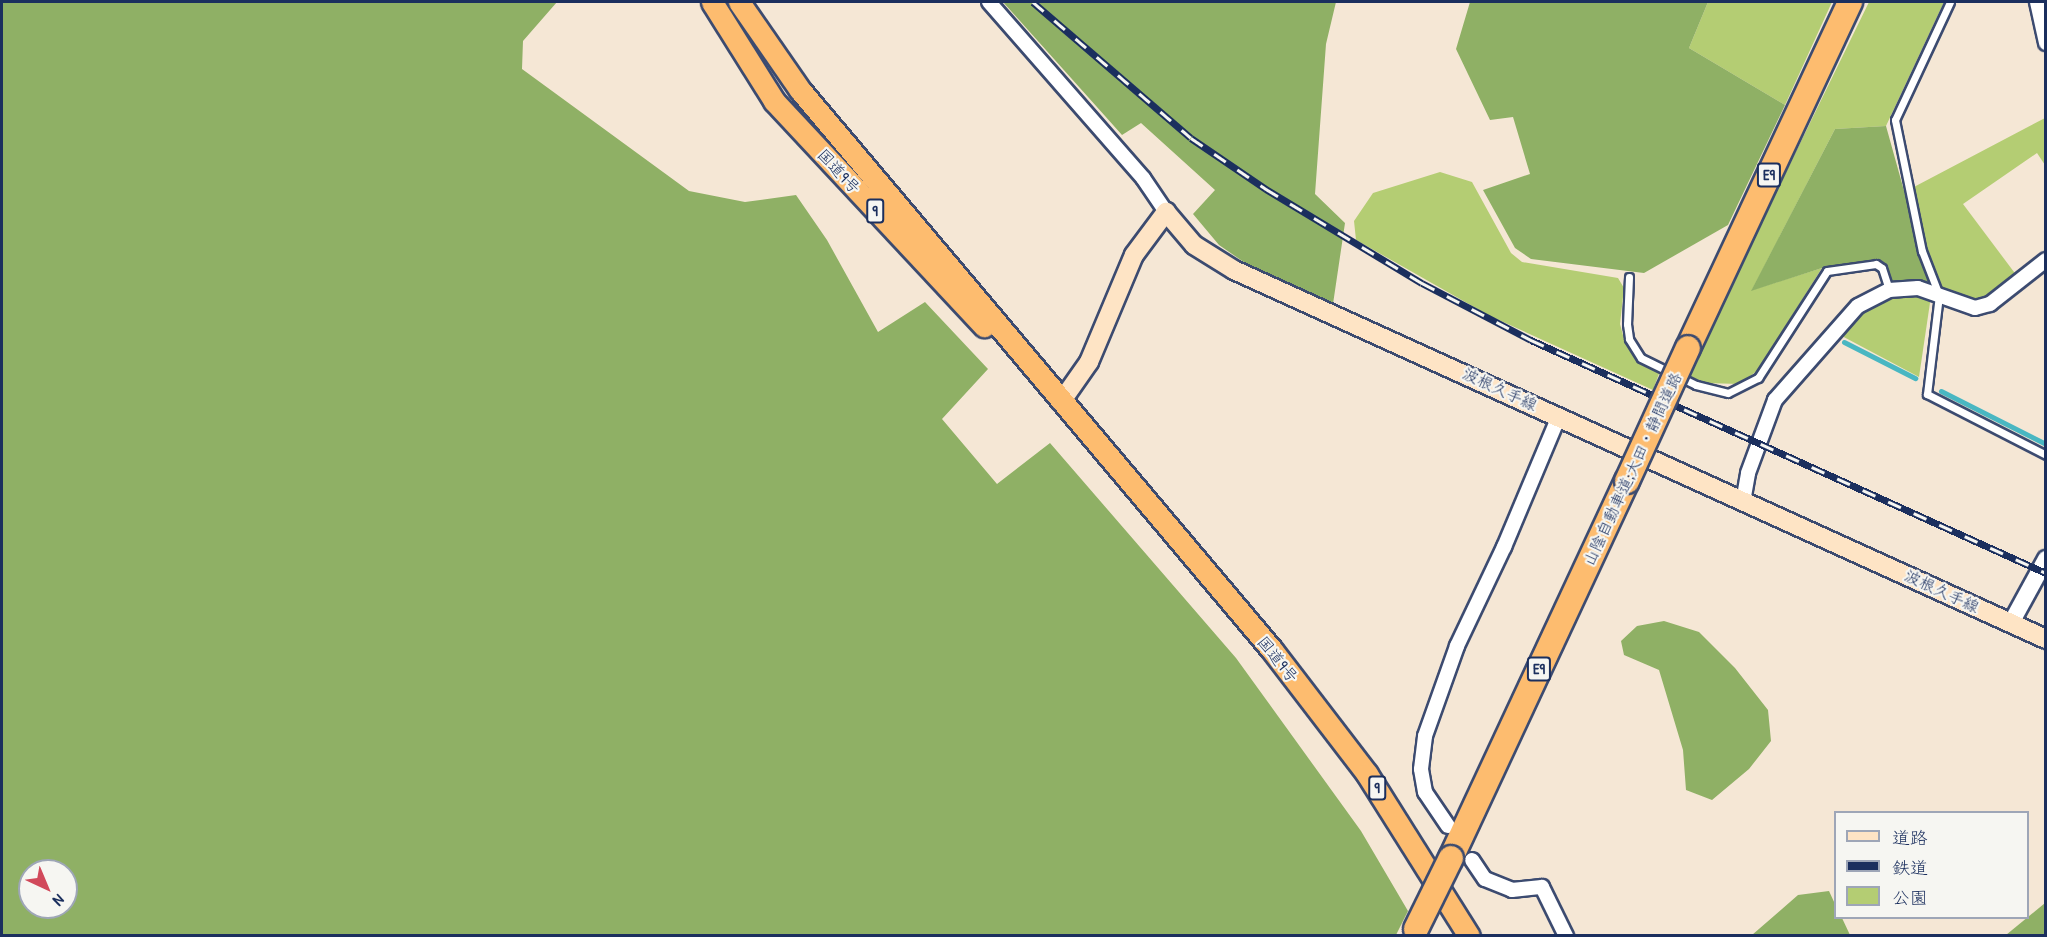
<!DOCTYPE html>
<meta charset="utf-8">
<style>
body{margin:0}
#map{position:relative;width:2047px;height:937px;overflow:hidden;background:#f5e7d5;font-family:"Patrick Hand","Klee One",sans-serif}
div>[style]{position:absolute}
.green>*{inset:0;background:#b4cd73}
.forest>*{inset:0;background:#8fb065}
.stream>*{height:5px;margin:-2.5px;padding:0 2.5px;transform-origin:2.5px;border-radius:2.5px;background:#49b7c2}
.roads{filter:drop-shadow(2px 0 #3c4b70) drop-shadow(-2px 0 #3c4b70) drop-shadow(0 2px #3c4b70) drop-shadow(0 -2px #3c4b70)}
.service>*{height:7px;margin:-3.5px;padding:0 3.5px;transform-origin:3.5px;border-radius:3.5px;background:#fff}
.minor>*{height:14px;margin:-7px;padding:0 7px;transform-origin:7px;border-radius:7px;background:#fff}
.tertiary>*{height:16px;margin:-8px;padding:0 8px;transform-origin:8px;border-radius:8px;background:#fff}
.secondary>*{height:18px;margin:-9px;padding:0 9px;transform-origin:9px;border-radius:9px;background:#fee4c5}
.trunk>*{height:21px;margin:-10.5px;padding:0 10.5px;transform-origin:10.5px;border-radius:10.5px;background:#fdbc6f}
.motorway>*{height:24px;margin:-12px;padding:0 12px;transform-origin:12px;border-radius:12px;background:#fdbc6f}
.rail>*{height:7px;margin-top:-3.5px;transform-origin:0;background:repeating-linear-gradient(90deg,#f6f6f2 0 14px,#1b2f5e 0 28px);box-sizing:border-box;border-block:2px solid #1b2f5e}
.bridges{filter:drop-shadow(2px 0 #3c4b70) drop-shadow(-2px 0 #3c4b70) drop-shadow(0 2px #3c4b70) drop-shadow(0 -2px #3c4b70)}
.motorway-bridge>*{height:24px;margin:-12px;padding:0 12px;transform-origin:12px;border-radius:12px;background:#fdbc6f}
span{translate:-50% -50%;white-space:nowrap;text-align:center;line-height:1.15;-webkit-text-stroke:4.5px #f6f6f2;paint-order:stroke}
.shield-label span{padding:2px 4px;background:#f6f6f2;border:2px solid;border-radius:4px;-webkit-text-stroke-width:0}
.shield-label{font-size:15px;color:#1b2f5e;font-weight:700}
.street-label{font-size:16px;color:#1b2f5e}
.frame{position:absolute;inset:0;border:3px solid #1b2f5e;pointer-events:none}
.legend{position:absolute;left:1834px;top:811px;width:195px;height:108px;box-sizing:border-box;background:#f6f6f2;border:2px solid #9ea6b7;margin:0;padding:8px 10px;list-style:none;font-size:18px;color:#1b2f5e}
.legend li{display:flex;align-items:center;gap:12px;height:30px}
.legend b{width:30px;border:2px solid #9ea6b7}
.north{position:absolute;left:18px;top:859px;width:60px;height:60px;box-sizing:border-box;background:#f6f6f2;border:2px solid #9ea6b7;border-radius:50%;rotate:136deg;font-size:16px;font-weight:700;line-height:24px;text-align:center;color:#1b2f5e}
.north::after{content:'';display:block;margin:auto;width:21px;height:27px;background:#d1495b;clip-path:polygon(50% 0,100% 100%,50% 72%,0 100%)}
</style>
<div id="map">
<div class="green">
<i style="clip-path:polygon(1708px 2px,1832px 2px,1785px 105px,1689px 48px)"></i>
<i style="clip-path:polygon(1869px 2px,1944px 2px,1886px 126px,1835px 129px,1752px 290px,1822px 268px,1757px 371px,1739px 384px,1705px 383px,1687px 375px)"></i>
<i style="clip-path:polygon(2045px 118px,2045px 165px,2037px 153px,1963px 204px,2017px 276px,1997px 293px,1972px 305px,1951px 296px,1939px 288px,1931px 268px,1912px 188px)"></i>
<i style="clip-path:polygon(1440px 172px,1472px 182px,1511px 253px,1522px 262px,1618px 278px,1624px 288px,1620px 324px,1624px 339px,1635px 356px,1660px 371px,1653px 390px,1490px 316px,1356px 240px,1354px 221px,1373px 193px)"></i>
<i style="clip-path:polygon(1907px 292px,1931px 296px,1919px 377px,1840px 335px,1861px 310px,1877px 298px)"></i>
</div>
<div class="forest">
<i style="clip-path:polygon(evenodd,2px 2px,557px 2px,523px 41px,522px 69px,689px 191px,745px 202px,796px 195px,827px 240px,878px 332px,925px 302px,988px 369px,942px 419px,997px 484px,1050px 443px,1236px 658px,1361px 831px,1408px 911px,1396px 935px,2px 935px,2px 2px,30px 871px,66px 871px,66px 907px,30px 907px,30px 871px)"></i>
<i style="clip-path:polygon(1003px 2px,1336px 2px,1326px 44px,1315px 194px,1345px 223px,1333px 304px,1267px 278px,1219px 245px,1193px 214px,1215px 190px,1141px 123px,1122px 135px)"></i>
<i style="clip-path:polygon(1470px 2px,1708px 2px,1689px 48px,1785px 105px,1728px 225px,1644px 273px,1531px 259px,1515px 248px,1483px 190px,1530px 174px,1513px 117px,1490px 120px,1456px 49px)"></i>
<i style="clip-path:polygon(1886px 126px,1930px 284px,1892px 285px,1888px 270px,1880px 262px,1822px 268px,1751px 291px,1835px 129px)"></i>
<i style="clip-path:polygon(1664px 621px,1699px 632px,1735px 668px,1768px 710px,1771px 741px,1749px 769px,1712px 800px,1686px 790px,1683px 750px,1659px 670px,1624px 655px,1621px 641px,1637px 626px)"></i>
<i style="clip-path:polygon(1829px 891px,1835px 904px,1836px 918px,1842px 918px,1850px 935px,1752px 935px,1798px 895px)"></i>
<i style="clip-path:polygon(2045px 903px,2045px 935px,2006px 935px)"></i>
</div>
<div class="stream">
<i style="left:1844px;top:342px;width:80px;rotate:26.9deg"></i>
<i style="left:1941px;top:391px;width:118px;rotate:26.8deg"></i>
</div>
<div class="roads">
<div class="service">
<i style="left:1950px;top:2px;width:130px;rotate:115deg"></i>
<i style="left:1895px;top:120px;width:134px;rotate:78.4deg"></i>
<i style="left:1922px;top:251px;width:47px;rotate:68.9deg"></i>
<i style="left:1939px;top:295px;width:100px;rotate:96.9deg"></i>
<i style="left:1927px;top:394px;width:134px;rotate:27.1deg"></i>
<i style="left:1629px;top:277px;width:47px;rotate:92.4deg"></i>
<i style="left:1627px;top:324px;width:15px;rotate:82deg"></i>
<i style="left:1629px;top:339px;width:22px;rotate:58deg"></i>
<i style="left:1641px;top:358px;width:61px;rotate:26.1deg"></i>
<i style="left:1696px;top:385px;width:33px;rotate:14deg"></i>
<i style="left:1728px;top:393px;width:34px;rotate:-27deg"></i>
<i style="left:1758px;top:378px;width:127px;rotate:-57.2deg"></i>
<i style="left:1827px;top:271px;width:49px;rotate:-8.1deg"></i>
<i style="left:1876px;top:264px;width:7px;rotate:34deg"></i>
<i style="left:1882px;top:268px;width:23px;rotate:72deg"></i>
</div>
<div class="minor">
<i style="left:989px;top:2px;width:234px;rotate:48.8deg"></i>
<i style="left:1143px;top:178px;width:41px;rotate:55.9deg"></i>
<i style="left:2037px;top:2px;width:42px;rotate:77.6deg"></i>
<i style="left:1743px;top:502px;width:29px;rotate:-80deg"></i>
<i style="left:1748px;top:473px;width:78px;rotate:-69.7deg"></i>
<i style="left:1775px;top:400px;width:125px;rotate:-48.6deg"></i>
<i style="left:1858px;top:306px;width:35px;rotate:-27deg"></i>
<i style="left:1889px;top:290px;width:29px;rotate:-4deg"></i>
<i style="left:1918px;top:288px;width:60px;rotate:19.3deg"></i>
<i style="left:1975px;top:308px;width:16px;rotate:-15deg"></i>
<i style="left:1990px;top:304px;width:71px;rotate:-38.2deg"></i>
<i style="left:1448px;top:826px;width:41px;rotate:-124.1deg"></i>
<i style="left:1425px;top:792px;width:23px;rotate:-100deg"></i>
<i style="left:1421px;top:769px;width:33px;rotate:-83deg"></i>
<i style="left:1425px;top:736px;width:96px;rotate:-70.4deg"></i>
<i style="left:1457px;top:646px;width:110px;rotate:-64.6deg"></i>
<i style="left:1504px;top:547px;width:142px;rotate:-67.2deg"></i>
<i style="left:1472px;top:860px;width:23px;rotate:56deg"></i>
<i style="left:1485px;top:879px;width:29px;rotate:22deg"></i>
<i style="left:1512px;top:890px;width:30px;rotate:-6deg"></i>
<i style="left:1542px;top:887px;width:55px;rotate:63.9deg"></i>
</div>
<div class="tertiary">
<i style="left:2011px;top:623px;width:73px;rotate:-61.3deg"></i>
</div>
<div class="secondary">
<i style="left:1061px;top:402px;width:49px;rotate:-55deg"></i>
<i style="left:1089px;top:362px;width:116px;rotate:-67.2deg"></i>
<i style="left:1134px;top:255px;width:54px;rotate:-53.3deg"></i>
<i style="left:1166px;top:212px;width:43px;rotate:49.7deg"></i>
<i style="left:1194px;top:245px;width:47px;rotate:32deg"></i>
<i style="left:1234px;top:270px;width:892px;rotate:24.44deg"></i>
</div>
<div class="trunk">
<i style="left:712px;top:2px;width:117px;rotate:57.9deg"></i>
<i style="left:774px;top:101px;width:308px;rotate:47deg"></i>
<i style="left:739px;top:2px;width:107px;rotate:55.3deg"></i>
<i style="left:800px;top:90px;width:732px;rotate:49.87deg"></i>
<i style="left:1272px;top:650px;width:156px;rotate:52.5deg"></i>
<i style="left:1367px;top:774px;width:191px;rotate:57.8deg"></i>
</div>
<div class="motorway">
<i style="left:1688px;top:348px;width:382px;rotate:-64.9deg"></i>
<i style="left:1451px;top:858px;width:416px;rotate:-65deg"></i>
</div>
</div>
<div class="rail">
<i style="left:1033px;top:2px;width:208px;rotate:40.7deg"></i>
<i style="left:1191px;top:138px;width:91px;rotate:34.2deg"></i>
<i style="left:1266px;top:189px;width:182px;rotate:31.1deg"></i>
<i style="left:1422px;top:283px;width:123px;rotate:27.6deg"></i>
<i style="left:1531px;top:340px;width:565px;rotate:24.34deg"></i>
</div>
<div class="bridges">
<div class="motorway-bridge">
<i style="left:1627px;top:481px;width:146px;rotate:-65.4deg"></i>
<i style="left:1416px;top:929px;width:79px;rotate:-63.8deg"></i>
</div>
</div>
<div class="shield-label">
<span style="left:1769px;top:175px">E9</span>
<span style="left:875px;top:211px">9</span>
<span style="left:1539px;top:669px">E9</span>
<span style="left:1377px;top:788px">9</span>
</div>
<div class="street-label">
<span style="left:839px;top:171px;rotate:47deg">国道9号</span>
<span style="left:1500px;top:389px;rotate:25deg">波根久手線</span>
<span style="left:1632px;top:469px;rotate:-65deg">山陰自動車道;大田・静間道路</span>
<span style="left:1942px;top:591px;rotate:25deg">波根久手線</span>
<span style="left:1278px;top:659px;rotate:51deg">国道9号</span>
</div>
<div class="frame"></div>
<ul class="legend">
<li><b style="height:8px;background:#fee4c5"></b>道路</li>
<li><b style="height:8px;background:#1b2f5e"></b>鉄道</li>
<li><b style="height:16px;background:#b4cd73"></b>公園</li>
</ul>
<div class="north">N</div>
</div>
